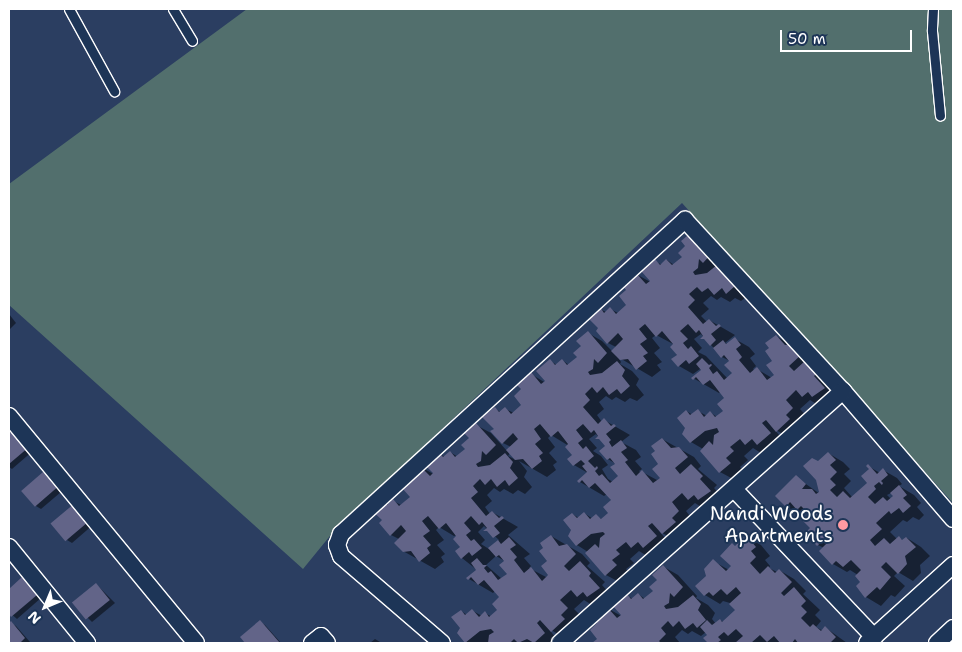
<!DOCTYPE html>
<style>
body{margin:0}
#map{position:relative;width:962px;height:652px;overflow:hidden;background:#2b3e61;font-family:"Shantell Sans",sans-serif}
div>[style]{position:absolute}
.green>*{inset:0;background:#526f6d}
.shadow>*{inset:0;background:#0007}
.building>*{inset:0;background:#626488;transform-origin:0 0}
.roads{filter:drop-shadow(1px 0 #fff) drop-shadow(-1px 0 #fff) drop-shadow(0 1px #fff) drop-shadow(0 -1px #fff)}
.lane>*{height:9px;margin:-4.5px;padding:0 4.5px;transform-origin:4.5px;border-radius:4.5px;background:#1d3557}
.street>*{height:16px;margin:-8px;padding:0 8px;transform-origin:8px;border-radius:8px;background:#1d3557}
.dots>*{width:14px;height:14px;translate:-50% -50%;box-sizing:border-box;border:2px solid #1d3557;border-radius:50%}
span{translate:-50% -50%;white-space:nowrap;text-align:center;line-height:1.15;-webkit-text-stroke:4px #1d3557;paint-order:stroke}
.poi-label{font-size:19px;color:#fff}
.right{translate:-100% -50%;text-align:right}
.frame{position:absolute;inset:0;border:10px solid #fff;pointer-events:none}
.north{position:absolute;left:20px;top:582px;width:50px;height:50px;-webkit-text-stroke:4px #1d3557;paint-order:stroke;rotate:225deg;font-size:14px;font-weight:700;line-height:20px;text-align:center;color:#fff}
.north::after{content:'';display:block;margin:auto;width:18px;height:22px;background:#fff;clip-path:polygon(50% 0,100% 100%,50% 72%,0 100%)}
.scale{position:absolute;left:780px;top:30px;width:132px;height:22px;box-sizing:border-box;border:2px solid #fff;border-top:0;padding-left:6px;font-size:15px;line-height:18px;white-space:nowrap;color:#fff;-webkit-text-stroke:4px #1d3557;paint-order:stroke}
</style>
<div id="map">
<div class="green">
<i style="clip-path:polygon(247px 9px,953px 9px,953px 503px,682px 203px,334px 531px,303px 569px,9px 305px,9px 184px)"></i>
</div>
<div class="shadow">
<i style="clip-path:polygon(evenodd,693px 233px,749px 295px,741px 301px,735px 298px,730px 302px,721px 297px,717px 300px,711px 296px,703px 303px,709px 309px,701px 316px,707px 322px,709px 320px,735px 335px,725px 343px,728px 344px,735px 339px,749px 347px,755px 354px,750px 358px,756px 366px,753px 369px,755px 371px,757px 369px,772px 378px,775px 375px,770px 348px,776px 336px,791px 345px,839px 396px,818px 405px,810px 400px,800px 409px,807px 417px,792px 439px,774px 429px,785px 442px,773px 452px,766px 448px,761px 453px,753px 448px,744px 456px,748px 460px,740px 467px,745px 472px,735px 480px,720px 472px,703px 449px,691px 442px,687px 428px,686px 411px,693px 415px,698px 411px,707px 416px,711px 413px,717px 417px,724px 411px,726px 398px,721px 391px,719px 393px,693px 378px,702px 370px,700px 369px,693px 374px,679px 366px,675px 345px,656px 335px,652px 338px,660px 348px,654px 353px,662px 362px,657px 365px,661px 370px,652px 377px,618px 357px,621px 362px,620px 364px,632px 371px,639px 379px,636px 385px,644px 395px,637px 401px,630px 398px,625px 402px,616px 397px,612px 400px,606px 396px,599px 402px,604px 409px,597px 415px,602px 422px,604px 420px,630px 435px,621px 442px,636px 450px,641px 457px,635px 461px,642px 469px,639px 471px,641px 473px,642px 472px,657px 480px,662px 478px,656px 451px,662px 439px,694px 457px,701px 466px,698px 469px,717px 485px,714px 488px,725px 500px,703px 508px,695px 503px,686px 511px,693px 520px,678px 542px,659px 531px,671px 545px,647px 556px,639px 551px,630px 559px,634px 563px,626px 569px,631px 574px,621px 583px,606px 575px,588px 552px,577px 545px,573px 530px,572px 514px,579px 518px,584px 513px,593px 519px,596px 516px,603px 520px,610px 513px,612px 501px,607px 494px,604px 496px,580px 482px,588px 473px,574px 465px,568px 459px,574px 455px,569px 446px,551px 435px,548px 438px,555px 447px,549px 453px,557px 462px,553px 465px,556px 470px,547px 477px,519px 461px,527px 471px,524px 477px,532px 487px,525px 494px,518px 490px,513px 494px,504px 489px,500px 492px,494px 488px,487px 495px,492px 501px,485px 507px,490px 514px,492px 512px,518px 527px,508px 535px,530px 554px,524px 558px,531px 566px,529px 568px,546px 577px,550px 575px,548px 561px,551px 536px,582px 554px,590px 563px,587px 566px,605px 582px,602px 585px,613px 597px,592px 605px,584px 600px,574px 609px,582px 617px,566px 639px,548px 628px,559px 642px,558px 643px,467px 643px,461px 628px,461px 611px,467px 615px,473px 611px,482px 616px,485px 613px,492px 617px,499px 610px,501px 598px,495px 591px,493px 593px,469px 579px,477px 570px,462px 558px,462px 547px,457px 535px,454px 536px,439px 527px,436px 530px,444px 540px,437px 545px,445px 554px,441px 557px,444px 562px,435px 569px,403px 551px,399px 539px,391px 535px,383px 520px,383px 501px,389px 505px,393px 501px,401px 505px,411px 497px,419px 466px,437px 476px,438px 453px,445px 457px,450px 452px,458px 457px,466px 449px,476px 425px,491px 433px,507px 451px,511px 447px,503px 443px,495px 429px,495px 409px,501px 412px,505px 409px,514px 413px,523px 405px,523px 390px,531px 374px,549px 385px,550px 361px,557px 365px,562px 360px,569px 365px,578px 357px,588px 333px,602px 341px,612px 351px,616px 347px,608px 343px,600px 328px,600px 309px,606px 312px,610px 309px,618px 313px,628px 305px,628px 290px,636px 274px,654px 284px,655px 261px,662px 265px,667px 260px,674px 265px,683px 257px,693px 233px,701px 334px,722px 357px,730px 361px,734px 374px,728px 379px,706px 356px,698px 352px,702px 348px,694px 339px,701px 334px,693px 233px,596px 434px,607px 446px,601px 451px,608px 459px,616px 464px,619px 476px,613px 482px,608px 479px,602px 469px,608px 465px,601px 456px,593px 451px,597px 448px,589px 439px,596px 434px,693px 233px,510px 453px,517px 460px,516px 460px,508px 456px,510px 453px,693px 233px,484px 526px,499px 540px,489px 549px,481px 544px,485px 540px,478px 532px,484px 526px,693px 233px,496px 556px,505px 561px,508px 574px,502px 579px,486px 565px,496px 556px)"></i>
<i style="clip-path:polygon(9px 314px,16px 323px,9px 330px)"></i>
<i style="clip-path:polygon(9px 420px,34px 450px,12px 469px,9px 467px)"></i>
<i style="clip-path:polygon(evenodd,828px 453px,843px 462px,850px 469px,844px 474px,851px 481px,844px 488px,853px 498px,869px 483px,870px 469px,868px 466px,880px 473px,883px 470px,897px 478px,902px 484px,899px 486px,914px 495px,921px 503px,917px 507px,924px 515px,919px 520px,913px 517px,907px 522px,903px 520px,890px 532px,897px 539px,899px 538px,904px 541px,907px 538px,921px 547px,930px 556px,920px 565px,921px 573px,913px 581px,898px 572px,894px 576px,905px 586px,895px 597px,891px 595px,881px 606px,866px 597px,857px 586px,862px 582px,858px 575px,850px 570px,847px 572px,833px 564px,824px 548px,818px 545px,812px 528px,811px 516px,804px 512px,801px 515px,786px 506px,796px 477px,820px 494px,818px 462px,828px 453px,891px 493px,894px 496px,891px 499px,887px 495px,891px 493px)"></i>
<i style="clip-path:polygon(43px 474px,61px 492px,41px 509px,36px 506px)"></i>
<i style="clip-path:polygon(80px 508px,94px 524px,72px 543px,67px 540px)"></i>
<i style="clip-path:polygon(746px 537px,761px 545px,770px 556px,765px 560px,770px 566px,769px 568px,777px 572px,779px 570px,794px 579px,806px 591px,803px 594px,820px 610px,815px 615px,821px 621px,816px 627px,823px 631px,826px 628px,847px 643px,709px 643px,705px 638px,709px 635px,706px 632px,701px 636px,692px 631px,688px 634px,682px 630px,675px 637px,680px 643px,594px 643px,599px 639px,599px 624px,607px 608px,625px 618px,626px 595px,633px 599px,638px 594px,645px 599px,654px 591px,664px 567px,678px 575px,697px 596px,696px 598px,708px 605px,715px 613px,712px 619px,716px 624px,720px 620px,723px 622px,737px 611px,730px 603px,723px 601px,720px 604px,705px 595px,697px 586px,707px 577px,713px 561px,729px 570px,732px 566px,736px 547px)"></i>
<i style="clip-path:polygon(22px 579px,41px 598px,17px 619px,9px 612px,9px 590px)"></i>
<i style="clip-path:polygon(96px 584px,115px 603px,92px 622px,73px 603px)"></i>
<i style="clip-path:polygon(260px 622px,265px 625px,281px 643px,247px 643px,242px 637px)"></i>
<i style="clip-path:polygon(11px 623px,16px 626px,30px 642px,9px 643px,9px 625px)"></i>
<i style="clip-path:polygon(375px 639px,380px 642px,381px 643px,370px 643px)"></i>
</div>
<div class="building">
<i style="clip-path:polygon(693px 231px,712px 253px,703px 263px,699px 259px,698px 268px,693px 272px,695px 275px,707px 273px,722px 261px,735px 286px,726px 294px,722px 288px,714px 295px,708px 288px,702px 292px,697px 287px,689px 294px,695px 300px,688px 307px,703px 324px,709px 319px,716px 326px,719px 324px,721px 326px,711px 334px,716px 340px,710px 346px,704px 339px,700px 339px,703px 336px,699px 330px,696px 333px,688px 324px,680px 331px,688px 339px,683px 343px,688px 349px,691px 346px,699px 356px,689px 364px,686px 360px,678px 367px,671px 359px,677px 355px,670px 347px,673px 344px,662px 331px,656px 337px,645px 324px,639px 329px,647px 339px,640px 344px,648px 353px,643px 356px,647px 361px,636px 370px,628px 359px,620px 360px,611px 351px,623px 339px,618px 333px,607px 344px,596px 331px,598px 328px,587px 317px,600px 307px,604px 313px,610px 307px,616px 314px,626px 305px,619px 296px,626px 290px,622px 285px,636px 273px,646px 284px,650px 281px,641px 271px,655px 259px,660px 265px,666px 259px,672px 265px,682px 257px,678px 253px,685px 246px,681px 241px)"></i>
<i style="clip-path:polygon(evenodd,588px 331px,607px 353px,598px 363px,594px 359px,593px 369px,588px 372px,590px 375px,602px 373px,617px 361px,625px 370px,622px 376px,630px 386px,621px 394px,617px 389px,609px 395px,603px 387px,597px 393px,592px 387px,585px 394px,590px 400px,583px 407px,598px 424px,604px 418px,611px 426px,614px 424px,616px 426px,606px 434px,611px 440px,609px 442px,612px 447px,621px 440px,627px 448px,621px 452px,628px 460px,625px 462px,636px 476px,642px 470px,653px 483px,660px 478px,652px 469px,658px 464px,651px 454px,655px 451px,651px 446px,662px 438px,671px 448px,679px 447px,688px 457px,675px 468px,680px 474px,691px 464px,703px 476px,700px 479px,711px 491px,698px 500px,694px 495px,688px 500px,682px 493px,672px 502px,679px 511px,672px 518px,676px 522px,662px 534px,652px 523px,648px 526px,657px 536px,643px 548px,638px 542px,631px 548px,626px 542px,616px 550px,620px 554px,612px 560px,617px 565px,605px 576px,585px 553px,595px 544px,599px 548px,600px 538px,605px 534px,603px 532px,591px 534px,576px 546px,568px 536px,571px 530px,563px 520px,572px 513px,577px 518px,584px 512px,590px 519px,596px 514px,601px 519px,608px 513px,603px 507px,611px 500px,595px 483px,589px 488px,582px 480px,579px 483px,577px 481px,587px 472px,582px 466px,585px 464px,581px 460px,573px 466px,567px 459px,572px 455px,565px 447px,568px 444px,558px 431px,551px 437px,540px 424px,534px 429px,541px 439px,535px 444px,543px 453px,539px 456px,542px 461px,532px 469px,523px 459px,515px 460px,506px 450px,518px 439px,513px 433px,502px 444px,490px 431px,494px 429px,482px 417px,495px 407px,499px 412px,505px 407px,511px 414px,521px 405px,514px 396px,521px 389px,517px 385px,531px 372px,541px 384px,545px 381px,536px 371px,550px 359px,555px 365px,562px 359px,567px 365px,577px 357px,573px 353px,581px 346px,576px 341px,588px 331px,583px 424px,591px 433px,594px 430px,598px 436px,595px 439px,599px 439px,605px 446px,599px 451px,607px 460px,610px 458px,615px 464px,610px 467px,618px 476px,610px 483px,602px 474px,599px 476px,595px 471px,598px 468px,597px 466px,595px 468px,588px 461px,594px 456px,586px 446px,583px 449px,578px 443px,583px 439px,576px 430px,583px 424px)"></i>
<i style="clip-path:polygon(776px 335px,785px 345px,793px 344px,802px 354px,789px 366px,794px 371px,805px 361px,817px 373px,814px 376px,825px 388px,812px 397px,808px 392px,802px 397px,796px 390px,786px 400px,793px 408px,786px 415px,790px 419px,776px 432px,766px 420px,762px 423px,771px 433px,757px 445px,752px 439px,745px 445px,740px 439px,730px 447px,734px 451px,726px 458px,731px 463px,719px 473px,700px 451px,709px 441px,713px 445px,714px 435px,719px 432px,717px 428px,705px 431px,690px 443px,682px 434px,685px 428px,677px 418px,686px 410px,690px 415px,698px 409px,704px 417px,710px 411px,715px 417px,723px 411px,717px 404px,724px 398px,710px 380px,703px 385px,696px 377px,693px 380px,691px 378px,701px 370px,696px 364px,702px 358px,709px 365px,711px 364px,712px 365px,709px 368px,713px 374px,717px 371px,724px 380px,732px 373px,724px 365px,729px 361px,724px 355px,721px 358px,713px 348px,723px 340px,726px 344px,735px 337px,741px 345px,736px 349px,742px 357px,739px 360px,750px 373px,757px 367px,767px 380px,774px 375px,766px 365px,772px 361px,765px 351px,769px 348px,765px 343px)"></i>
<i style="clip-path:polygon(476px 423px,496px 445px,486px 455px,482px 451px,481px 461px,476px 464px,478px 467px,490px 465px,505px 453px,513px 462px,510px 468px,518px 478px,509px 486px,505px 480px,497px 487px,491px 479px,485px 485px,480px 479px,473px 486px,478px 492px,471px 498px,486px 516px,492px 511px,499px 518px,502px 516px,504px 518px,494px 526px,500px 533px,493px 538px,487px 531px,483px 531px,487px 528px,482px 522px,479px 525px,471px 516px,464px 523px,471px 531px,466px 535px,471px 541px,474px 539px,482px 548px,472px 556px,469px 552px,461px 559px,455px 551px,460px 547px,453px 539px,456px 536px,446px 523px,439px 529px,428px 516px,422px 521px,430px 531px,423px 536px,431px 545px,427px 548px,430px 553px,419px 562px,411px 551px,403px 552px,394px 543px,406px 531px,401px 525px,390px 536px,379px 523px,382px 520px,370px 509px,383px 499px,387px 505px,393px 499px,399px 506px,410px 497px,402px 488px,419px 465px,430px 476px,433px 473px,424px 464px,438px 451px,443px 457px,450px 451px,455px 457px,465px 449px,461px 445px,469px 438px,464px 433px)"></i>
<i style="clip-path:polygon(14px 429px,29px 447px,9px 464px,9px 434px)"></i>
<i style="clip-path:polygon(828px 452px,836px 460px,830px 465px,837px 472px,830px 479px,836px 485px,830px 490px,837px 497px,843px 491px,850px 498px,867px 483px,861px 476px,869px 469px,866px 466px,868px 464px,877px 474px,883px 468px,888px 475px,881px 481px,883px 483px,882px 485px,879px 482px,874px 486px,876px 489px,868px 497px,875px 504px,883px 497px,887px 501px,893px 496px,890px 493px,899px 485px,907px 495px,903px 498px,911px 506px,903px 513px,899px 508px,891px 514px,889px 511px,876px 523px,882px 529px,870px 540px,875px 546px,884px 538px,890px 544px,899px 536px,902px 540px,906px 537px,916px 547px,905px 556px,907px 564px,898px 574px,886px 562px,881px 567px,891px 577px,880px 590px,877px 587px,865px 598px,856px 586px,860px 582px,855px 576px,861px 570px,851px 560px,843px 567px,836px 561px,832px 565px,819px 551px,830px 540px,827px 537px,817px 546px,805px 533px,810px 528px,803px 521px,810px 515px,801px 506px,797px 510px,790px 502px,786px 507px,775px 496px,796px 475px,806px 484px,802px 489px,812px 489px,816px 494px,819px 492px,816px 480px,803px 466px,812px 458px,818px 461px)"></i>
<i style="left:43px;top:472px;width:21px;height:29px;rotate:49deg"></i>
<i style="left:75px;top:503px;width:23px;height:32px;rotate:50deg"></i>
<i style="clip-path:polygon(551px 535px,559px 546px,567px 544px,576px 554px,564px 566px,569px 571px,580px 561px,591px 573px,589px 576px,600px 588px,587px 597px,583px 592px,577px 597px,571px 590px,560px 600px,568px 608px,561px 615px,565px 619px,551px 632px,540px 620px,537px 623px,545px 633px,534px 643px,527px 639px,518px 643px,514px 639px,510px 643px,488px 643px,489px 635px,494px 632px,491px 629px,480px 631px,465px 643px,457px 633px,460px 628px,451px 617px,461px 610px,465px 615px,472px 609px,479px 617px,485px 611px,489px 617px,497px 610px,492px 604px,499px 597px,484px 580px,478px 585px,471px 577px,468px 580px,466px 578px,476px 570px,471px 563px,477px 558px,483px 565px,487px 565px,484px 568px,488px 573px,491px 571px,498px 580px,507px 574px,499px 565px,504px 561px,499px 555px,496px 557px,488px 548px,498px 540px,501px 544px,509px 537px,516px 545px,510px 549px,517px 557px,514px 560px,524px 573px,531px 567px,542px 581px,548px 575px,541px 566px,547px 561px,539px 551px,543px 548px,540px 543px)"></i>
<i style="clip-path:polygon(746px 535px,756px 547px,751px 551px,756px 557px,750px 563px,760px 574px,768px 566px,775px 573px,779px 569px,792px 582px,781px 593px,784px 596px,794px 587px,806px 601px,801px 606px,807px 612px,801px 618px,810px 627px,813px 624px,821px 631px,825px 626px,836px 637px,830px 643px,798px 643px,795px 639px,792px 643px,780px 643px,774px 636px,767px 642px,760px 635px,751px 643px,735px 643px,743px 636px,736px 629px,728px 636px,724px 632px,718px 637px,721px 640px,717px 643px,708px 643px,703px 638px,707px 635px,700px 627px,707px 620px,712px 625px,720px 619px,722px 622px,735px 610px,729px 604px,741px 593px,736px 587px,727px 595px,721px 589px,713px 596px,709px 592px,704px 596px,695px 586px,706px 576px,704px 569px,713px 559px,726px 571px,731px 566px,720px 556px,732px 543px,735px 546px)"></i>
<i style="clip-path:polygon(663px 565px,683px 587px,674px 597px,670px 593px,669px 603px,664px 606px,666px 609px,678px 607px,693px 595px,701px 604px,698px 610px,706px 620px,697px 628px,693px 623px,685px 629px,679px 621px,673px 627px,668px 621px,661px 628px,666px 634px,659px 641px,661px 643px,592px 643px,597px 639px,590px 630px,597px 623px,593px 619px,607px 607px,617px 618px,621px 615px,612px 605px,626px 593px,631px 599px,638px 593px,643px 599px,653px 591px,649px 587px,657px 580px,652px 575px)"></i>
<i style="clip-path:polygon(22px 577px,37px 595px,11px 617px,9px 614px,9px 589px)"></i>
<i style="left:96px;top:583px;width:22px;height:31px;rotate:51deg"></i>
<i style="clip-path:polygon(260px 620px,280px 643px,245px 643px,240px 637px)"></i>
<i style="clip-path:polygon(11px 621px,25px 638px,20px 643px,9px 643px,9px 623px)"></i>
</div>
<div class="roads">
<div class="lane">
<i style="left:69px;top:9px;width:94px;rotate:61.2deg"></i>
<i style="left:173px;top:9px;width:37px;rotate:59deg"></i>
<i style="left:933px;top:9px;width:22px;rotate:93deg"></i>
<i style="left:932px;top:31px;width:85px;rotate:84.6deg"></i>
</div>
<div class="street">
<i style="left:9px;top:416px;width:294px;rotate:50.5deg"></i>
<i style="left:734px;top:489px;width:204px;rotate:46.6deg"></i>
<i style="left:9px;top:547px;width:124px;rotate:50.9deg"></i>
<i style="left:312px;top:643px;width:11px;rotate:-38deg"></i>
<i style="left:321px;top:636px;width:9px;rotate:49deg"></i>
<i style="left:442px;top:643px;width:133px;rotate:-139.3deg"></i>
<i style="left:341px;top:556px;width:12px;rotate:-110deg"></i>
<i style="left:337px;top:545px;width:12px;rotate:-70deg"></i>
<i style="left:341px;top:534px;width:466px;rotate:-42.4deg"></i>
<i style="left:685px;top:220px;width:233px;rotate:47.3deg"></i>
<i style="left:843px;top:391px;width:169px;rotate:49.3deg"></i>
<i style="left:560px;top:643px;width:379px;rotate:-41.7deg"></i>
<i style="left:867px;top:643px;width:116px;rotate:-42.2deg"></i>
<i style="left:937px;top:643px;width:22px;rotate:-43deg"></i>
</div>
</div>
<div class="dots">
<i style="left:843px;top:525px;background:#ff9aa2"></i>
</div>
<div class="poi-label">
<span class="right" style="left:833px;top:525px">Nandi Woods<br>Apartments</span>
</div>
<div class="frame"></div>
<div class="north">N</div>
<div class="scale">50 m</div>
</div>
